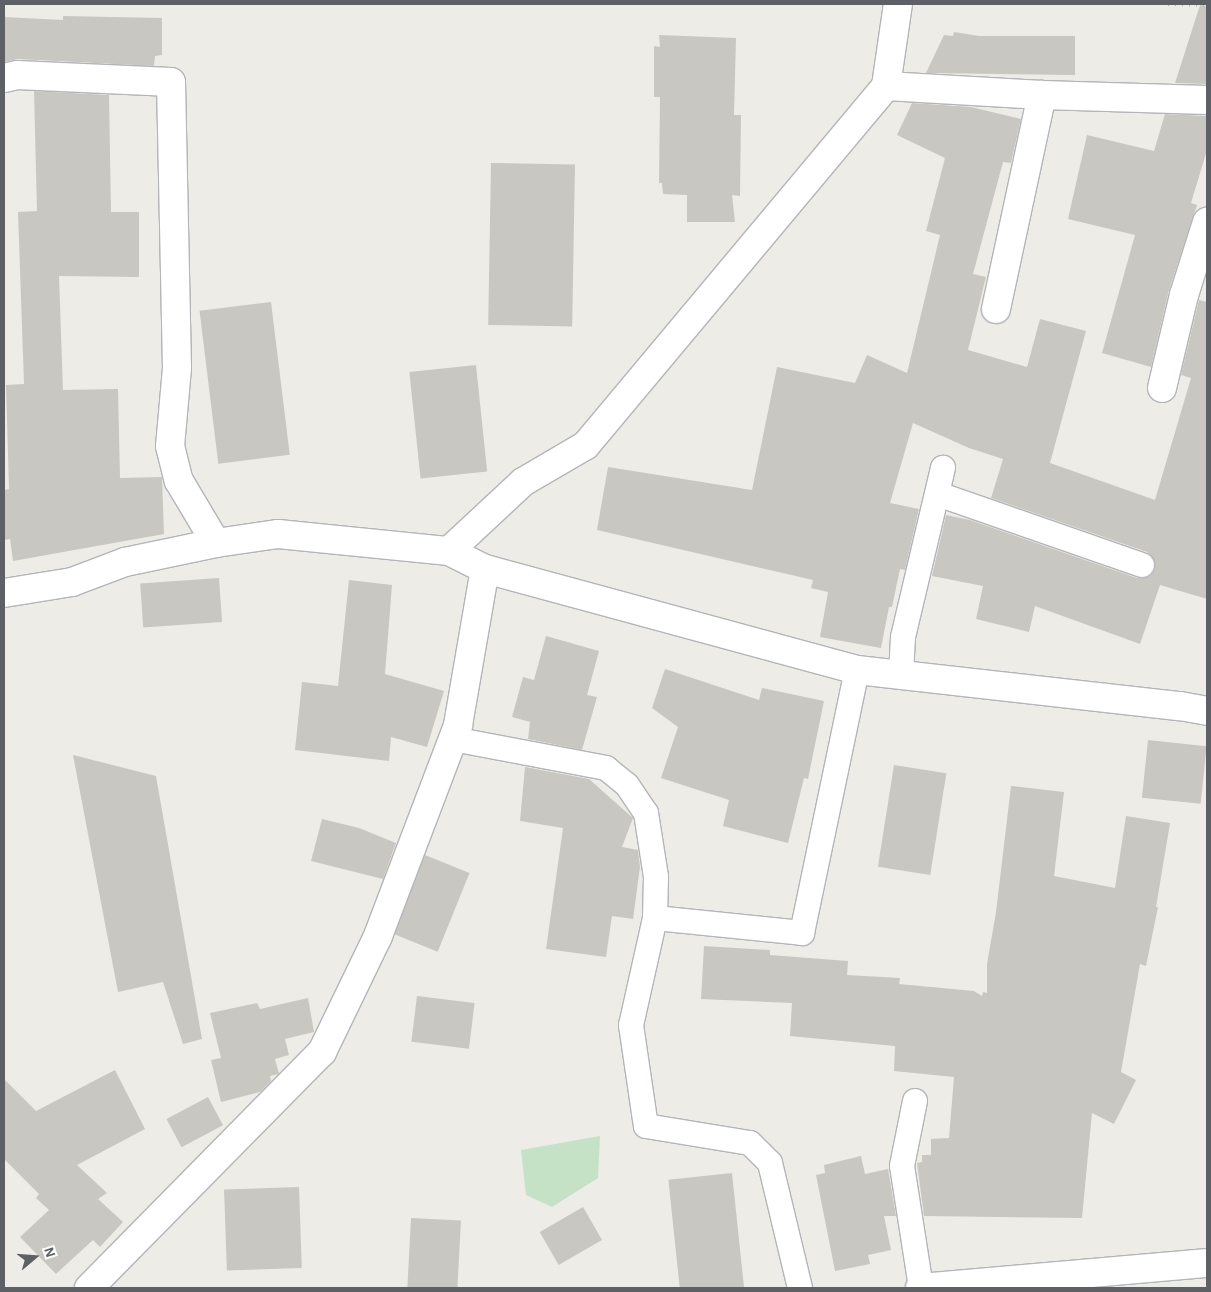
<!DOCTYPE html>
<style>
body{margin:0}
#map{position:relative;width:1211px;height:1292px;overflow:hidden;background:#eeece6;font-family:"Alegreya Sans",sans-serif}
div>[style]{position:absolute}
.green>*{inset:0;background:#c6e2c6}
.building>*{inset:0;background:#c9c7c2;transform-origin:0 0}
.roads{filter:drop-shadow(1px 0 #b3b5b9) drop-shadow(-1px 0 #b3b5b9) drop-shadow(0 1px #b3b5b9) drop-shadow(0 -1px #b3b5b9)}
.service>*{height:24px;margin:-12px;padding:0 12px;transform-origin:12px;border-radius:12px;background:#fff}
.minor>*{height:28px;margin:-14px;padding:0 14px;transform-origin:14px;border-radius:14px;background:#fff}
.rail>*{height:4px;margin-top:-2px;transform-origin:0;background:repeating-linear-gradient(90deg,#b3b4b4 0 1px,transparent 0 7px)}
span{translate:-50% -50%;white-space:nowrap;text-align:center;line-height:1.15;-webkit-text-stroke:4px #fff;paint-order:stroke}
.frame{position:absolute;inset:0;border:5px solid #5d6064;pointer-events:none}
.north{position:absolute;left:10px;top:1232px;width:50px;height:50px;-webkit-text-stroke:4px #fff;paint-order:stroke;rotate:72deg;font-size:14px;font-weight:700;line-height:20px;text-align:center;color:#5d6064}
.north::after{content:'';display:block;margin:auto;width:18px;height:22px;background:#5d6064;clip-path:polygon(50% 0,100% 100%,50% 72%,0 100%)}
</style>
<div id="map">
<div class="green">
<i style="clip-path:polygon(600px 1136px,598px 1178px,552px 1207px,526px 1195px,521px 1150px)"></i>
</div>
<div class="building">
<i style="clip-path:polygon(1200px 5px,1207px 6px,1207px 84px,1175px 83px)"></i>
<i style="clip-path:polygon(63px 16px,162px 18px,162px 55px,155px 56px,154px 66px,18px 59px,4px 62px,4px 17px,63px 20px)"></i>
<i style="clip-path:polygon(954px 32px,979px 36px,1075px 36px,1075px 75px,926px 73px,944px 35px,953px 36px)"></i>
<i style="clip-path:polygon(659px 35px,736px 38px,734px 115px,741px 115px,740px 196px,732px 195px,735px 222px,687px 222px,687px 195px,663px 194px,662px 183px,659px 183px,660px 97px,654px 97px,654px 46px,660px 47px)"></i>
<i style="clip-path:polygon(34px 91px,109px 95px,111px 212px,139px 212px,139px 277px,59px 276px,63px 390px,118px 389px,120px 478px,162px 477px,164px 534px,13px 561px,10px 539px,4px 540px,4px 490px,9px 489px,6px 385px,24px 384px,18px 212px,37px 211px)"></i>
<i style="clip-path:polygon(912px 103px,971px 107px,1021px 119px,1011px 163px,1003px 162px,973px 274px,986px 277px,968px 350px,1027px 367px,1040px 319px,1086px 331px,1050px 463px,1155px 500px,1191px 378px,1181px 375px,1199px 300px,1207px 302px,1207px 599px,1160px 585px,1140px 644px,1035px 606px,1029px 632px,976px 619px,983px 586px,932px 576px,946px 515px,970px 520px,1137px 578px,1145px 578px,1151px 575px,1155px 569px,1155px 562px,1147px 552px,991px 498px,1003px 459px,969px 448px,913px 423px,890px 503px,919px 509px,905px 570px,900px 569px,892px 607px,889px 607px,881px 648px,820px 637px,828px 592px,811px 588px,813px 580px,597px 530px,608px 467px,752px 490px,777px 367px,855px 383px,867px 355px,907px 373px,940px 235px,926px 231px,945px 158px,897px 135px)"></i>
<i style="clip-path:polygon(1165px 114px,1207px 116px,1207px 150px,1191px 203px,1197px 205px,1169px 290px,1151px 367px,1102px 353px,1135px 235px,1068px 219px,1087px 135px,1154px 151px)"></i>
<i style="left:491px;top:163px;width:84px;height:162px;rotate:1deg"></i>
<i style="left:271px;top:302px;width:154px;height:72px;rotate:83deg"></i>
<i style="left:476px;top:365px;width:107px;height:67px;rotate:84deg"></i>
<i style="left:219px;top:578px;width:44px;height:79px;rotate:86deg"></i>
<i style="clip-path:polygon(349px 580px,392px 585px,385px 674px,444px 691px,427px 747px,391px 737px,389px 761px,295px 750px,302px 682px,338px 686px)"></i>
<i style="clip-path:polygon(546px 636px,599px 651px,587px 695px,597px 697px,582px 750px,528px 739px,530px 722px,512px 717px,523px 677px,534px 680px)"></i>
<i style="clip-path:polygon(665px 669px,759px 700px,762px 688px,824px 701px,808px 779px,804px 778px,788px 843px,723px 826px,729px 800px,661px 778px,678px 727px,652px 708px)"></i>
<i style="left:1148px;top:740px;width:59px;height:58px;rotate:6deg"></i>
<i style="clip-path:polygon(73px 755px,156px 776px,202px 1039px,183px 1044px,163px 982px,118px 992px)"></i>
<i style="left:894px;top:765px;width:53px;height:103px;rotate:9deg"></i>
<i style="clip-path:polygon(525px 767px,589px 779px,633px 818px,622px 847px,638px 850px,640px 867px,633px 919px,612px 916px,606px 957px,546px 949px,563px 828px,520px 821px)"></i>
<i style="clip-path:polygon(1011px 786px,1064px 792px,1054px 876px,1115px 888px,1126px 816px,1170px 823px,1156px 907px,1158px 907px,1146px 966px,1140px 964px,1121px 1072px,1136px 1080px,1114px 1124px,1092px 1113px,1082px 1218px,924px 1216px,917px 1163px,922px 1162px,922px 1155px,931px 1155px,931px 1139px,949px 1138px,954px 1077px,894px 1071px,895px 1046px,790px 1036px,792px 1003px,701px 999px,704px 946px,770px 950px,770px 955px,848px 961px,847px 975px,900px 978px,899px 984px,974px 991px,982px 996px,983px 992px,987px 993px,987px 964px,996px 912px)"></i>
<i style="clip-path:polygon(322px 819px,359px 828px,396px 843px,383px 879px,311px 861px)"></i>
<i style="left:425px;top:855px;width:48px;height:85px;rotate:22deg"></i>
<i style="left:417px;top:996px;width:58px;height:46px;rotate:7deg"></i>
<i style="clip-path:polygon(308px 998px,314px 1032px,285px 1039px,289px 1055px,275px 1059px,279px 1074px,270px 1076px,271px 1081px,260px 1092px,221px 1102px,211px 1060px,221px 1058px,210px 1013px,257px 1003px,260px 1009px)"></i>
<i style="clip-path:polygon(115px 1070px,145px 1129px,77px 1165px,107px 1193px,98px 1199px,123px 1222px,100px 1247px,93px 1240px,56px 1274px,20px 1237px,49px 1210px,36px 1198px,39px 1194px,4px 1159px,4px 1079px,36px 1111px)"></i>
<i style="left:208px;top:1097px;width:32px;height:47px;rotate:62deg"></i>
<i style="clip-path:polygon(861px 1156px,865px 1174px,888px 1169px,896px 1216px,884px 1216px,891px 1250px,868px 1255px,870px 1264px,835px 1271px,816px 1175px,825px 1173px,824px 1165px)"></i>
<i style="left:732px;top:1173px;width:116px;height:64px;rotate:84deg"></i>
<i style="left:299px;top:1187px;width:81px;height:75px;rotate:88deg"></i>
<i style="left:583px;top:1207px;width:38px;height:50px;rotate:60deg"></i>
<i style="left:411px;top:1218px;width:50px;height:70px;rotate:3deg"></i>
</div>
<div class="roads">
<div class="service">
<i style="left:938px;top:494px;width:216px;rotate:19.2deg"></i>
<i style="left:901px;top:675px;width:38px;rotate:-87deg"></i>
<i style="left:903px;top:637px;width:174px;rotate:-76.7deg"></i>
<i style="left:453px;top:739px;width:156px;rotate:10.7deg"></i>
<i style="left:606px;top:768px;width:27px;rotate:39deg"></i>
<i style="left:627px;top:785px;width:34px;rotate:56deg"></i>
<i style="left:646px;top:813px;width:65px;rotate:81.1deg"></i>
<i style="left:656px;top:877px;width:41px;rotate:91.4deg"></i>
<i style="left:655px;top:918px;width:110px;rotate:102.6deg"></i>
<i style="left:631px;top:1025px;width:102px;rotate:81.6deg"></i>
<i style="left:646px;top:1126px;width:105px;rotate:9.3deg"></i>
<i style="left:750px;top:1143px;width:28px;rotate:45deg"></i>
<i style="left:770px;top:1163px;width:129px;rotate:76.5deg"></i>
<i style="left:655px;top:918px;width:148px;rotate:5.8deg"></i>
<i style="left:802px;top:933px;width:269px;rotate:-78.2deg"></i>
<i style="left:915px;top:1101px;width:66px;rotate:101.3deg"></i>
<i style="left:902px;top:1166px;width:123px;rotate:81.1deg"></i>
</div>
<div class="minor">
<i style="left:4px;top:78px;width:13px;rotate:-13deg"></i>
<i style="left:17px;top:75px;width:154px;rotate:2.6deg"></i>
<i style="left:171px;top:82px;width:286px;rotate:88.8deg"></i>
<i style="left:177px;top:368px;width:78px;rotate:95.1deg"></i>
<i style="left:170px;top:446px;width:36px;rotate:76deg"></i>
<i style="left:179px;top:481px;width:72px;rotate:59.2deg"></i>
<i style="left:886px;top:86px;width:156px;rotate:3.3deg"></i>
<i style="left:1042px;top:95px;width:165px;rotate:1.7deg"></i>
<i style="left:996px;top:309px;width:219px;rotate:-77.9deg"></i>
<i style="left:1162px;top:388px;width:96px;rotate:-76.7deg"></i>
<i style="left:1184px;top:295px;width:77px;rotate:-72.5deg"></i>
<i style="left:449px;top:551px;width:101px;rotate:-43deg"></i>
<i style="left:523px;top:482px;width:73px;rotate:-30.4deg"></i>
<i style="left:586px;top:445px;width:468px;rotate:-50.1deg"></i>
<i style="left:886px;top:86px;width:83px;rotate:-81.7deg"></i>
<i style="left:4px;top:593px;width:69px;rotate:-9.2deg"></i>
<i style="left:72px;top:582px;width:57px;rotate:-20.7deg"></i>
<i style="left:125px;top:562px;width:93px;rotate:-11.8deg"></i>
<i style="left:216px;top:543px;width:63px;rotate:-8.3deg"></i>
<i style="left:278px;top:534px;width:172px;rotate:5.7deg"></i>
<i style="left:449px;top:551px;width:40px;rotate:26.6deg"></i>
<i style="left:485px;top:569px;width:385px;rotate:15.2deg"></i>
<i style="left:857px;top:670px;width:325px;rotate:6.4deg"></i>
<i style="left:1180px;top:706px;width:27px;rotate:10deg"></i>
<i style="left:89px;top:1288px;width:332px;rotate:-45.4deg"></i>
<i style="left:322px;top:1052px;width:129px;rotate:-64.2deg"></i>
<i style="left:378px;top:936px;width:226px;rotate:-69.2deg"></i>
<i style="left:458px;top:725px;width:158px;rotate:-80.2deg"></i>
<i style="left:920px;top:1288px;width:288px;rotate:-5deg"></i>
</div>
</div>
<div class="rail">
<i style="left:1168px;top:4px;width:39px;rotate:1deg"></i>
</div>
<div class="frame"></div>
<div class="north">N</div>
</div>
